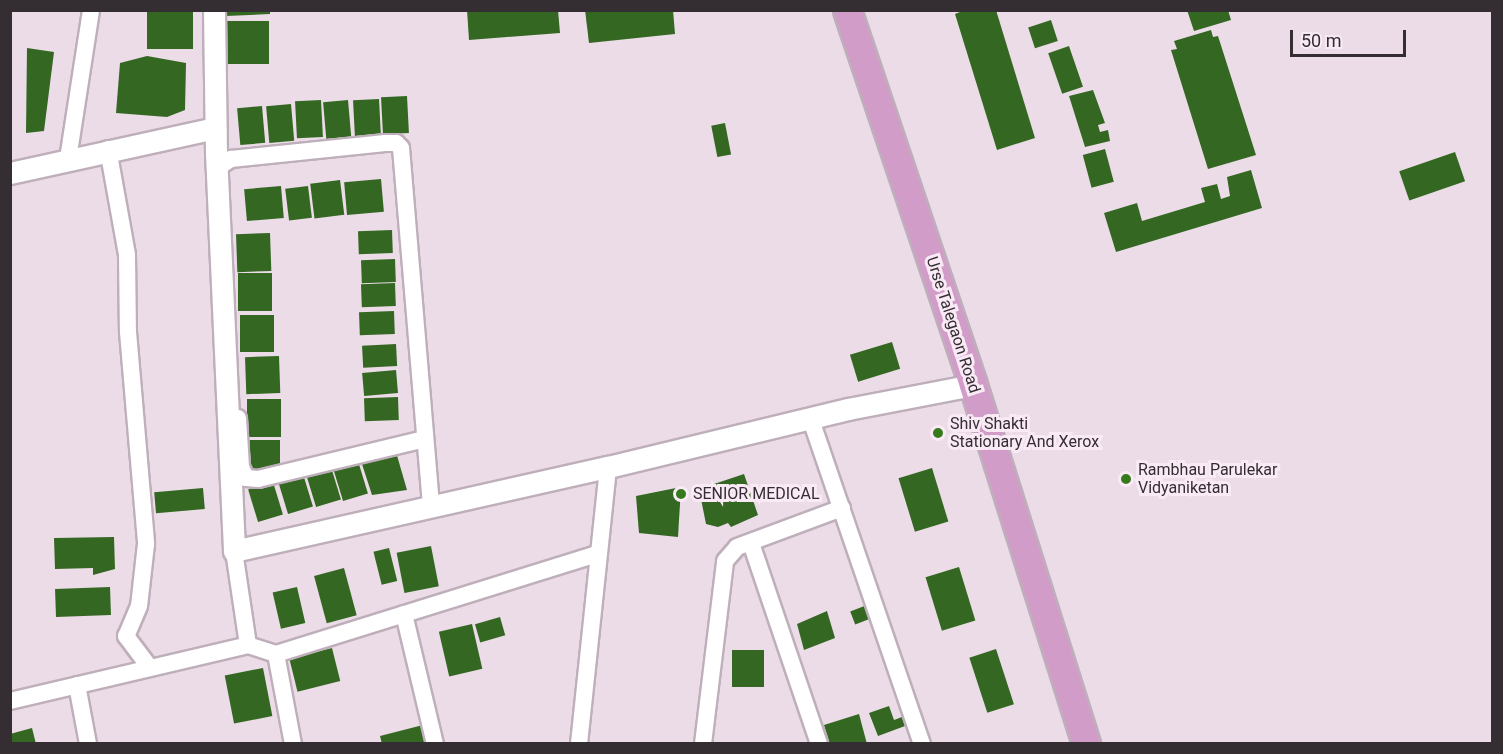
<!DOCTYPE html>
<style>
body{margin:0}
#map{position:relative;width:1503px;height:754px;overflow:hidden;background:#ecdce8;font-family:Roboto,sans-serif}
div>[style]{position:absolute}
.building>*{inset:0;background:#346822;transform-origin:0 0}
.roads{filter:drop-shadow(2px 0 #beafbb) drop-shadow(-2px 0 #beafbb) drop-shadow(0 2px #beafbb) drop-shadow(0 -2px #beafbb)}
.minor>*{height:16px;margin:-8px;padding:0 8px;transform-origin:8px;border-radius:8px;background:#fff}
.tertiary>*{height:21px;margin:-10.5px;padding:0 10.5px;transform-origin:10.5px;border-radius:10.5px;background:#fff}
.trunk>*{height:27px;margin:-13.5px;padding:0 13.5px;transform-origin:13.5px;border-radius:13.5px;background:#d29cc8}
.dots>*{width:16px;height:16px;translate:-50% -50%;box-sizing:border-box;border:3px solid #f9eaf6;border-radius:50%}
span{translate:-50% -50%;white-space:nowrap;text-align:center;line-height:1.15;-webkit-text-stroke:6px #f9eaf6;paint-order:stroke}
.street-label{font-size:16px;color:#342e33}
.poi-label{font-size:16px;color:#342e33}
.left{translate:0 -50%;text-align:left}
.frame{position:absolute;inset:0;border:12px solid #342e33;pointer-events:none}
.scale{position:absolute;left:1290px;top:30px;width:116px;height:27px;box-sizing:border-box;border:3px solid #342e33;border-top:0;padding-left:8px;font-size:18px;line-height:21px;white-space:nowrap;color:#342e33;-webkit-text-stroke:4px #f9eaf6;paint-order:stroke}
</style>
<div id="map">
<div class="building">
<i style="left:147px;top:10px;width:46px;height:39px"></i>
<i style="clip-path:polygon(226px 10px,270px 10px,270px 14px,226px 16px)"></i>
<i style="clip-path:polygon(467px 10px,558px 10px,560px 33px,469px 40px)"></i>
<i style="clip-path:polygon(585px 10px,673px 10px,675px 34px,589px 43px)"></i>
<i style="clip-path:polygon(965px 10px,996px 10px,1035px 138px,997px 150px,955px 14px)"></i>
<i style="clip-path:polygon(1187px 10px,1228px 10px,1231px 20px,1194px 31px)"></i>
<i style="left:1051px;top:20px;width:22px;height:24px;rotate:72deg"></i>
<i style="left:227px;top:21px;width:42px;height:43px"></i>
<i style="clip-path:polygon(1211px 30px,1213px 37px,1218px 36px,1256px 155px,1208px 169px,1171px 50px,1177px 49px,1174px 41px)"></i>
<i style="left:1069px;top:46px;width:43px;height:22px;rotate:71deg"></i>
<i style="clip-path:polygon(27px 48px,54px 52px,44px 131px,26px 133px)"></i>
<i style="clip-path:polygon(147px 56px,186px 63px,185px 110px,167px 117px,116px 113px,120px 63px)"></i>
<i style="clip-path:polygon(1093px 90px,1105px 123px,1098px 125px,1100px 132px,1108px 130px,1110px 141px,1085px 147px,1069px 96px)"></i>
<i style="left:407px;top:96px;width:37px;height:26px;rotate:87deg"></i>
<i style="left:379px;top:99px;width:37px;height:26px;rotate:87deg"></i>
<i style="left:321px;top:100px;width:37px;height:26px;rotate:87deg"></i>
<i style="left:348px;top:100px;width:37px;height:25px;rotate:85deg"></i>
<i style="left:291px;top:104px;width:37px;height:25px;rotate:85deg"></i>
<i style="left:262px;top:106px;width:37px;height:25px;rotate:85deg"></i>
<i style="left:725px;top:123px;width:32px;height:14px;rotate:79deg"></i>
<i style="left:1105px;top:149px;width:34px;height:23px;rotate:75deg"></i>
<i style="left:1455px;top:152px;width:31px;height:59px;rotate:71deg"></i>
<i style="clip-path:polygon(1251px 170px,1262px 208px,1116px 252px,1104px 213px,1137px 203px,1142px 221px,1205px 202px,1201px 188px,1217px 184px,1221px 199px,1230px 196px,1227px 177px)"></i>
<i style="left:381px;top:179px;width:33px;height:37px;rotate:85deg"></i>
<i style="left:340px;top:180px;width:35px;height:30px;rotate:83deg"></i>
<i style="left:281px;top:186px;width:32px;height:37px;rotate:85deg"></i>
<i style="left:308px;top:186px;width:32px;height:23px;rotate:83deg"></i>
<i style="left:392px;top:230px;width:23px;height:34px;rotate:88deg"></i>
<i style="left:270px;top:233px;width:38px;height:34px;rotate:88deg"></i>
<i style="left:395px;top:259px;width:23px;height:34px;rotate:88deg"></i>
<i style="left:272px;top:273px;width:38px;height:34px;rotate:90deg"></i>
<i style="left:395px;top:283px;width:23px;height:34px;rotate:88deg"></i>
<i style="left:394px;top:311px;width:23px;height:35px;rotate:88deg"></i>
<i style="left:274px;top:315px;width:37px;height:34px;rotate:90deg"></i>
<i style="left:892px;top:342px;width:28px;height:44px;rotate:73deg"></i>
<i style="left:396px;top:344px;width:22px;height:34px;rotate:87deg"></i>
<i style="left:279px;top:356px;width:37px;height:34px;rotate:88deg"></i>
<i style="left:396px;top:370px;width:23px;height:34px;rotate:85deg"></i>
<i style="left:398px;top:397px;width:23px;height:34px;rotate:88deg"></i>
<i style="left:281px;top:399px;width:38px;height:34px;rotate:90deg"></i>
<i style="left:280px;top:440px;width:29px;height:34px;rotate:90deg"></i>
<i style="clip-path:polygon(396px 452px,407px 490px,372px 495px,361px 461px)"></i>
<i style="left:358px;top:461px;width:34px;height:26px;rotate:73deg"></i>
<i style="left:331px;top:467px;width:34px;height:26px;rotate:73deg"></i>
<i style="left:932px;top:468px;width:56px;height:35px;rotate:73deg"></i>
<i style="left:303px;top:474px;width:34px;height:26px;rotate:73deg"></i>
<i style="clip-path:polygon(744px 474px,758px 515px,731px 527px,728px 523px,718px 527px,706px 524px,699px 489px)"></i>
<i style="left:273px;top:482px;width:34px;height:26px;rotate:73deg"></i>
<i style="clip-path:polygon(681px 487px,678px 537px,639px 533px,636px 496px)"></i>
<i style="left:203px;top:488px;width:21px;height:49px;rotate:85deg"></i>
<i style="clip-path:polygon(114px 537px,115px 569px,93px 575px,93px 568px,55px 569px,54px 538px)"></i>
<i style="left:431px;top:546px;width:41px;height:35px;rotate:79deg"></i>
<i style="left:389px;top:548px;width:34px;height:16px;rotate:76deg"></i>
<i style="left:959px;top:567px;width:56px;height:35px;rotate:73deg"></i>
<i style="left:344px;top:568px;width:49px;height:31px;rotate:75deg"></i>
<i style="left:110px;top:587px;width:28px;height:55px;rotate:88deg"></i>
<i style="left:297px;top:587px;width:37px;height:25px;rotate:77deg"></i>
<i style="left:867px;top:605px;width:14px;height:18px;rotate:69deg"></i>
<i style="clip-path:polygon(827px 611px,835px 638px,804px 650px,797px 624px)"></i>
<i style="left:500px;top:617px;width:19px;height:26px;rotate:74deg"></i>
<i style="left:472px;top:624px;width:46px;height:34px;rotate:77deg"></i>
<i style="left:332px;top:648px;width:34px;height:44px;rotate:76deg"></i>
<i style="left:996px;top:649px;width:58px;height:28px;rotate:72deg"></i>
<i style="left:732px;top:650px;width:32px;height:37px"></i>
<i style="left:263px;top:668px;width:49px;height:39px;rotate:79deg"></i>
<i style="clip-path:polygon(889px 706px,894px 720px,902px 717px,905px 726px,878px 736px,869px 713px)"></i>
<i style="clip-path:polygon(859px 714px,867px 744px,830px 744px,824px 725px)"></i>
<i style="clip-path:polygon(423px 725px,428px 744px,382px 744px,380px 736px)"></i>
<i style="clip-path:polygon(32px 728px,36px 744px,10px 744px,10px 734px)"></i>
</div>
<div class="roads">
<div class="minor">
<i style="left:108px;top:149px;width:108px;rotate:79.8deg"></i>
<i style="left:127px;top:255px;width:77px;rotate:89.3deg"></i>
<i style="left:128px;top:332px;width:213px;rotate:85.1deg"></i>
<i style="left:146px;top:544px;width:62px;rotate:96.4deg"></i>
<i style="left:139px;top:606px;width:33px;rotate:113deg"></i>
<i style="left:126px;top:636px;width:38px;rotate:53deg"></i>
<i style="left:68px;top:159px;width:151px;rotate:-81.2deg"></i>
<i style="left:217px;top:168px;width:17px;rotate:-33deg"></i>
<i style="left:231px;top:159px;width:155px;rotate:-5.9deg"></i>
<i style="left:385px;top:143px;width:11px"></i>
<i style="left:396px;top:143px;width:7px;rotate:45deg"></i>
<i style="left:401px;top:148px;width:358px;rotate:85.2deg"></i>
<i style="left:810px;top:417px;width:346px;rotate:71.1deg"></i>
<i style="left:238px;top:418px;width:49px;rotate:86.5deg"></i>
<i style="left:241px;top:467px;width:12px;rotate:66deg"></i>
<i style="left:246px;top:478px;width:12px;rotate:5deg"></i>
<i style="left:258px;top:479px;width:172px;rotate:-13.5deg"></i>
<i style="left:751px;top:543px;width:212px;rotate:71.3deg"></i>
<i style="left:234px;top:551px;width:95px;rotate:81.5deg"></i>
<i style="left:404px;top:614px;width:134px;rotate:76.6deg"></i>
<i style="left:276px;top:654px;width:92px;rotate:79.3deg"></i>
<i style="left:77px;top:685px;width:60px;rotate:79.4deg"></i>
<i style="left:10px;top:701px;width:244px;rotate:-13.2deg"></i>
<i style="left:248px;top:645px;width:29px;rotate:18deg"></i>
<i style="left:276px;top:654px;width:337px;rotate:-17.3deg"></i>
<i style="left:579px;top:744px;width:279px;rotate:-84deg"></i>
<i style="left:703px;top:744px;width:184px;rotate:-83.1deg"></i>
<i style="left:725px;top:561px;width:18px;rotate:-49deg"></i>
<i style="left:737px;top:547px;width:112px;rotate:-20.4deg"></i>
</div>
<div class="tertiary">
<i style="left:214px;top:10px;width:143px;rotate:89.2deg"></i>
<i style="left:216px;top:153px;width:398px;rotate:87.4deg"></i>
<i style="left:234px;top:551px;width:383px;rotate:-12.7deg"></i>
<i style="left:608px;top:467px;width:247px;rotate:-13.6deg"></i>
<i style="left:848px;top:409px;width:127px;rotate:-10.9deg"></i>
<i style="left:10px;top:173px;width:210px;rotate:-12.4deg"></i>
</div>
<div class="trunk">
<i style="left:847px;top:10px;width:396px;rotate:71.4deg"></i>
<i style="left:973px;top:385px;width:376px;rotate:72.5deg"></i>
</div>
</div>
<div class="dots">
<i style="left:938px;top:433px;background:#377a1c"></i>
<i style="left:1126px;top:479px;background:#377a1c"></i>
<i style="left:681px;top:494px;background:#377a1c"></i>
</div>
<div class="street-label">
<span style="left:953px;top:325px;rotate:72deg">Urse Talegaon Road</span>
</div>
<div class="poi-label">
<span class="left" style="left:950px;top:433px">Shiv Shakti<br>Stationary And Xerox</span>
<span class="left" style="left:1138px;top:479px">Rambhau Parulekar<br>Vidyaniketan</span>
<span class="left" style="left:693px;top:494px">SENIOR MEDICAL</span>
</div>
<div class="frame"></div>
<div class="scale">50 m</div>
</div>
